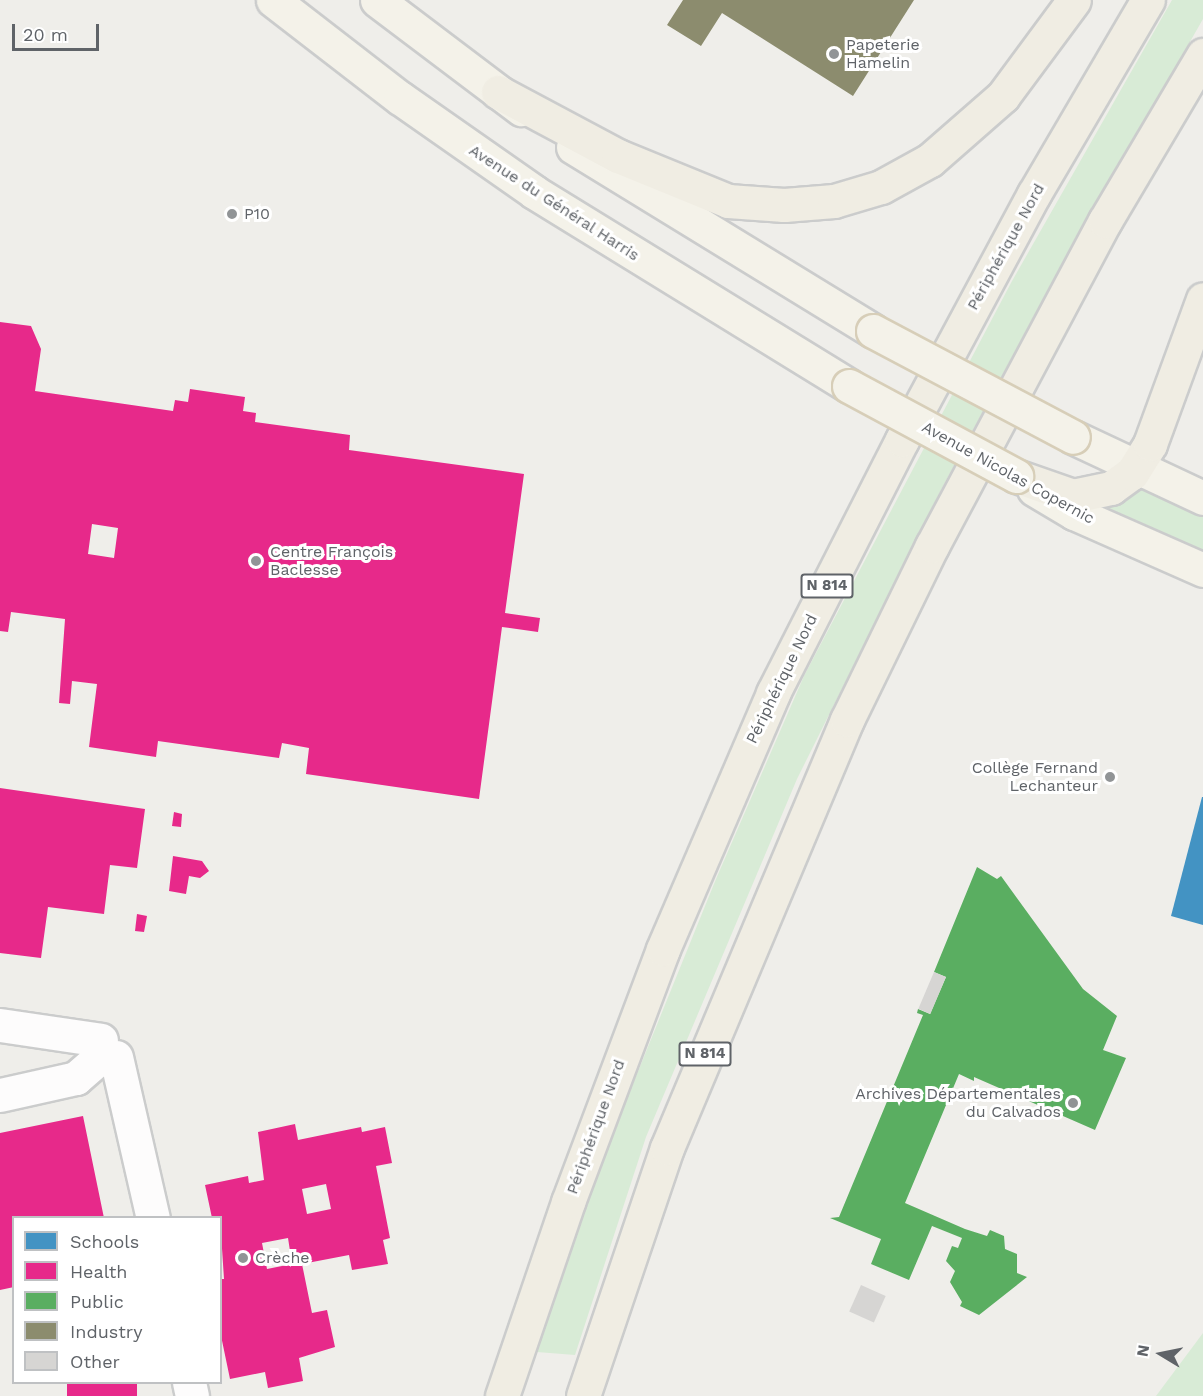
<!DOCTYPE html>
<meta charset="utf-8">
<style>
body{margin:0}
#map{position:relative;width:1203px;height:1396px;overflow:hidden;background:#efeeea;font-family:"Work Sans",sans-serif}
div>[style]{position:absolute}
.green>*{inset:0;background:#d8ebd6}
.schools>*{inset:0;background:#4393c3}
.health>*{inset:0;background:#e7298a;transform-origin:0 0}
.public>*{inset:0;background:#5aae61}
.industry>*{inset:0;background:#8c8c6e}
.building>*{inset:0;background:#d6d5d3;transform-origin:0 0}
.roads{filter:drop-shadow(2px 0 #cbcccc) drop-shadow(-2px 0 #cbcccc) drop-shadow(0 2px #cbcccc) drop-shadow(0 -2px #cbcccc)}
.minor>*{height:33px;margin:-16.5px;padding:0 16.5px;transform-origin:16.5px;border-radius:16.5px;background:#fdfcfc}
.major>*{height:33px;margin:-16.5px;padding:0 16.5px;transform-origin:16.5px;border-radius:16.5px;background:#f4f2e9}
.highway>*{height:33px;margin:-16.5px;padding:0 16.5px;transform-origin:16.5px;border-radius:16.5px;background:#f0ede3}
.bridges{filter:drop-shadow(2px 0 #d7ceb8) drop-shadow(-2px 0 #d7ceb8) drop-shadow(0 2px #d7ceb8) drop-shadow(0 -2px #d7ceb8)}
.major-bridge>*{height:33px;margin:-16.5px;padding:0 16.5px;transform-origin:16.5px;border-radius:16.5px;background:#f4f2e9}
.dots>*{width:16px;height:16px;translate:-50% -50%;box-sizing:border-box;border:3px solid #fff;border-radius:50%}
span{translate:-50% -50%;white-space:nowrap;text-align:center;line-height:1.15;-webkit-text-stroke:6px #fff;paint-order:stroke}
.shield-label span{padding:2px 4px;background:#fff;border:2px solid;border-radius:4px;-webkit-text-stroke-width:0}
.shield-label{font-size:15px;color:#5f6368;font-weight:700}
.poi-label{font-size:16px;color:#5f6368}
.left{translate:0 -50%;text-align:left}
.right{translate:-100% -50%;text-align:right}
.street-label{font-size:16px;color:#5f6368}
.legend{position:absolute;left:12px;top:1216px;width:210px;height:168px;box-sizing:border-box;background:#fff;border:2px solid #bfc1c3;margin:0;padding:8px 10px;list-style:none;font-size:18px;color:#5f6368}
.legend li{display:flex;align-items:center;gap:12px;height:30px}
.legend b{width:30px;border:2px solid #bfc1c3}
.north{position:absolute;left:1131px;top:1324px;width:60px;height:60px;-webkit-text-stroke:4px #fff;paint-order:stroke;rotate:280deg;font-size:16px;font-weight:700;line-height:24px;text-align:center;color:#5f6368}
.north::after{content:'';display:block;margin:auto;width:21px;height:27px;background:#5f6368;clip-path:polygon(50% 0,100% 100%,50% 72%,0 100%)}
.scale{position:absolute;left:12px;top:24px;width:87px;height:27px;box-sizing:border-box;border:3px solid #5f6368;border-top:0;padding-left:8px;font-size:18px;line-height:21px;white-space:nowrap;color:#5f6368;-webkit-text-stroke:4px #fff;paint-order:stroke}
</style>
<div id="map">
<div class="green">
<i style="clip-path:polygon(1172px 0,1203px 0,1203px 19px,1049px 288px,942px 488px,797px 779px,646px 1137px,575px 1355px,537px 1352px,579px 1217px,716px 879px,804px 676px,1012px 281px)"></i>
<i style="clip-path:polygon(1141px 477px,1203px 506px,1203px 561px,1092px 503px)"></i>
<i style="clip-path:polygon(1203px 1333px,1203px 1396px,1156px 1396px)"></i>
</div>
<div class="schools">
<i style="clip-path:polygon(1202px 797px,1203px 797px,1203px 925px,1171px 916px)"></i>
</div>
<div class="health">
<i style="clip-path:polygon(evenodd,0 322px,31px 326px,41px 349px,35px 391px,173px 411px,175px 400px,188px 402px,190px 389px,245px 397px,243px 411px,256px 413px,255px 422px,350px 435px,349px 450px,524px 474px,505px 613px,540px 618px,538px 632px,502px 627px,479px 799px,306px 774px,309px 748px,282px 743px,279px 758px,158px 741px,156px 757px,89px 747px,97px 684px,72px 681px,70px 704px,59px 703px,65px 619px,11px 612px,8px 632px,0 631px,0 322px,92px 524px,118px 528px,114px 558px,88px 554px,92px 524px)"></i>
<i style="clip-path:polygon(0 788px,145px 809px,137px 868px,110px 865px,104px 914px,48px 907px,41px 958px,0 953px)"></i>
<i style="clip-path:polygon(174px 812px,182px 814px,181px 827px,172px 826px)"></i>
<i style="clip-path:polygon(173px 856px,202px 861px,209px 871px,200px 878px,189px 876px,186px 894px,169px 891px)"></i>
<i style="clip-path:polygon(137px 914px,147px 916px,144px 932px,135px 931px)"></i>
<i style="clip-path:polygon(83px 1116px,104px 1218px,14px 1218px,14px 1287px,0 1290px,0 1133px)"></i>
<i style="clip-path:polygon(evenodd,295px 1124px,298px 1140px,361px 1127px,362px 1132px,385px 1127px,392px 1163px,376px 1166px,390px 1238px,383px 1240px,388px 1264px,352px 1270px,349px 1255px,302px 1264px,312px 1313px,327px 1310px,335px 1347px,299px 1358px,303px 1381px,268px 1388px,265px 1372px,230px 1379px,220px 1331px,220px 1279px,224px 1279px,220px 1218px,212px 1218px,205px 1185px,248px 1176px,249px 1183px,264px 1180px,258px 1132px,295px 1124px,326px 1184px,331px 1209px,307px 1214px,302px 1189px,326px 1184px,295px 1124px,288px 1238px,292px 1264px,267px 1269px,262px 1243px,288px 1238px)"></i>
<i style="left:67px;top:1383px;width:70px;height:13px"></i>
</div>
<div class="public">
<i style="clip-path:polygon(977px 867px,997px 879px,1001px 876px,1083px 989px,1117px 1016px,1103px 1050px,1126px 1058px,1095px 1130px,974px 1077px,974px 1081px,959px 1074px,905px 1203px,965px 1229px,987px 1236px,990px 1230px,1004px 1236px,1005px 1249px,1017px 1254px,1017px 1273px,1027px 1277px,979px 1315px,960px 1306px,962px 1302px,950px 1282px,955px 1271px,946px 1261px,952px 1246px,958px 1248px,962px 1238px,932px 1226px,909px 1280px,871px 1264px,881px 1239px,830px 1218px,839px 1217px,923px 1015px,917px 1013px,918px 1009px,930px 1014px,946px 977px,934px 972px)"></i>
</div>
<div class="industry">
<i style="clip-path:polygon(683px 0,914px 0,853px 96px,722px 13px,701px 46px,667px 25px)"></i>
</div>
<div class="building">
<i style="left:934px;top:972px;width:13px;height:40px;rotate:23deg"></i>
<i style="left:861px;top:1285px;width:27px;height:29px;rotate:24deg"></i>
</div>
<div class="roads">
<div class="minor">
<i style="left:0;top:1025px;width:102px;rotate:8.4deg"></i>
<i style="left:116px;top:1057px;width:165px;rotate:77.1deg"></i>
<i style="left:0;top:1095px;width:78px;rotate:-12.6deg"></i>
<i style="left:76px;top:1078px;width:35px;rotate:-41deg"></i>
<i style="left:189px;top:1382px;width:14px;rotate:78deg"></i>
</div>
<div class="major">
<i style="left:273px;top:0;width:160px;rotate:37.7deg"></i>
<i style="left:400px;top:98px;width:164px;rotate:35deg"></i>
<i style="left:534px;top:192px;width:370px;rotate:31.6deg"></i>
<i style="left:377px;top:0;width:181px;rotate:37.1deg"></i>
<i style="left:573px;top:147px;width:352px;rotate:31.5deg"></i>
<i style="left:1073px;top:437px;width:144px;rotate:25.1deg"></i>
<i style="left:1034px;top:489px;width:47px;rotate:31deg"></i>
<i style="left:1074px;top:513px;width:141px;rotate:23.8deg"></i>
</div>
<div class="highway">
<i style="left:498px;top:92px;width:136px;rotate:28.1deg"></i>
<i style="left:618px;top:156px;width:119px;rotate:22.2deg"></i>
<i style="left:728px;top:201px;width:56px;rotate:4.1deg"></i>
<i style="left:784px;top:205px;width:50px;rotate:-4.6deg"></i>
<i style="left:834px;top:201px;width:49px;rotate:-16.6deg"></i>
<i style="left:881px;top:187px;width:56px;rotate:-28.9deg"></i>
<i style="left:930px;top:160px;width:97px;rotate:-41.2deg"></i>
<i style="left:1003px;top:96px;width:119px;rotate:-53.5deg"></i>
<i style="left:1016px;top:476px;width:60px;rotate:19.3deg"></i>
<i style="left:1073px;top:496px;width:39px;rotate:-12deg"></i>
<i style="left:1111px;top:488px;width:26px;rotate:-36deg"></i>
<i style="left:1132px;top:473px;width:34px;rotate:-58deg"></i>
<i style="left:1150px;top:444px;width:154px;rotate:-69.9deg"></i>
<i style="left:502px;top:1396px;width:205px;rotate:-71.2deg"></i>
<i style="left:568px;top:1202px;width:270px;rotate:-69.4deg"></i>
<i style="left:663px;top:949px;width:279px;rotate:-66.7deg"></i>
<i style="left:773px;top:693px;width:284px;rotate:-63deg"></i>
<i style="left:902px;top:440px;width:279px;rotate:-61.8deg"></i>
<i style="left:1034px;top:194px;width:225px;rotate:-59.6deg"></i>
<i style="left:583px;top:1396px;width:262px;rotate:-71.3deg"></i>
<i style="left:667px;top:1148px;width:464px;rotate:-67.2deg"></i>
<i style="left:847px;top:720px;width:194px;rotate:-64deg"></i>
<i style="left:932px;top:546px;width:368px;rotate:-62deg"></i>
<i style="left:1105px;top:221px;width:193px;rotate:-59.4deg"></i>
</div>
</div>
<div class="bridges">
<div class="major-bridge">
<i style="left:873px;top:331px;width:226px;rotate:27.9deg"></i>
<i style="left:849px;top:386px;width:190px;rotate:28.3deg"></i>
</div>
</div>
<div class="dots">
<i style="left:834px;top:54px;background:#919496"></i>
<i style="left:232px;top:214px;background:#919496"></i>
<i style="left:256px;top:561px;background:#919496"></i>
<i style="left:1110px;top:777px;background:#919496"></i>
<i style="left:1073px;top:1103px;background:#919496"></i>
<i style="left:243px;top:1258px;background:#919496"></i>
</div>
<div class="shield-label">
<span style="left:827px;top:586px">N 814</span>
<span style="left:705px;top:1054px">N 814</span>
</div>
<div class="poi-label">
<span class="left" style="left:846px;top:54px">Papeterie<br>Hamelin</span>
<span class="left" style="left:244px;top:214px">P10</span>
<span class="left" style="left:270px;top:561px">Centre François<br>Baclesse</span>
<span class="right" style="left:1098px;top:777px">Collège Fernand<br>Lechanteur</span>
<span class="right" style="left:1061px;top:1103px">Archives Départementales<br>du Calvados</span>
<span class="left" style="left:255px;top:1258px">Crèche</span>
</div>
<div class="street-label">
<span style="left:554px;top:203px;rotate:33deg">Avenue du Général Harris</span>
<span style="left:1006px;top:247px;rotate:-61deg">Périphérique Nord</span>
<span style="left:1008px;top:473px;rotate:29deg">Avenue Nicolas Copernic</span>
<span style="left:782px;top:679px;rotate:-64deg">Périphérique Nord</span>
<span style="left:596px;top:1127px;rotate:-70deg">Périphérique Nord</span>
</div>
<ul class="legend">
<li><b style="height:16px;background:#4393c3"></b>Schools</li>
<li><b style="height:16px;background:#e7298a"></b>Health</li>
<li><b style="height:16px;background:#5aae61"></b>Public</li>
<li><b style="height:16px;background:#8c8c6e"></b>Industry</li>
<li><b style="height:16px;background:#d6d5d3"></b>Other</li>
</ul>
<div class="north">N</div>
<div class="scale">20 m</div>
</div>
